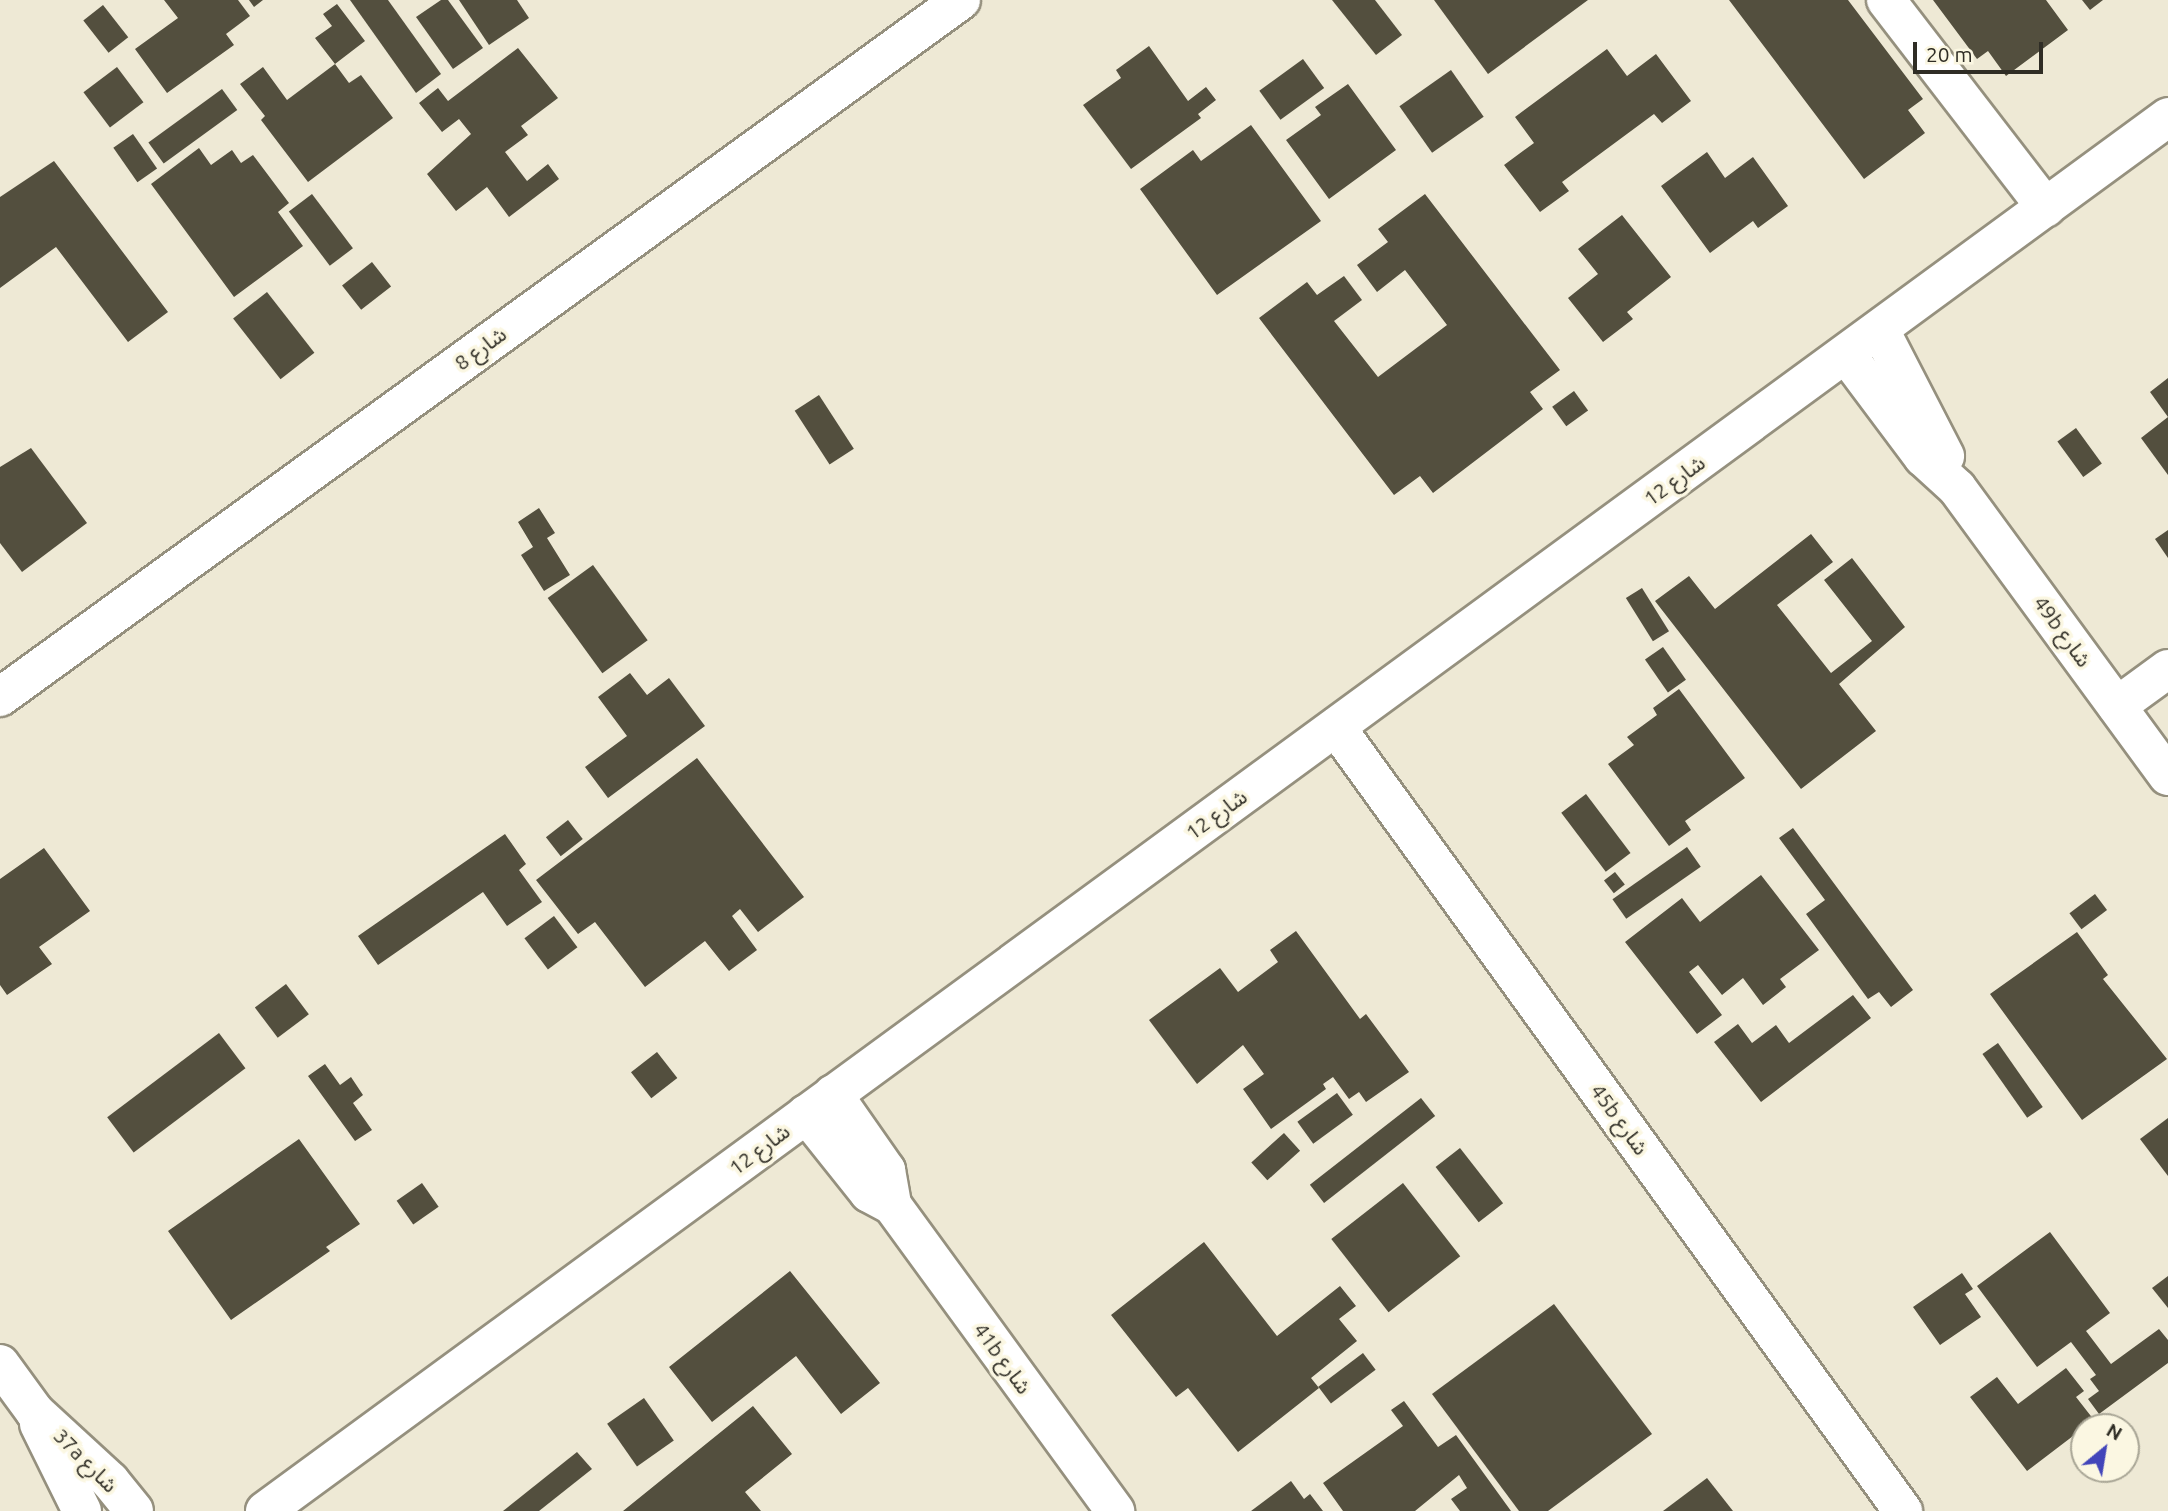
<!DOCTYPE html>
<meta charset="utf-8">
<style>
body{margin:0}
#map{position:relative;width:2168px;height:1511px;overflow:hidden;background:#eee9d5;font-family:Ubuntu,"Noto Sans Arabic",sans-serif}
div>[style]{position:absolute}
.building>*{inset:0;background:#534f3e;transform-origin:0 0}
.roads{filter:drop-shadow(2px 0 #95907e) drop-shadow(-2px 0 #95907e) drop-shadow(0 2px #95907e) drop-shadow(0 -2px #95907e)}
.minor>*{height:38px;margin:-19px;padding:0 19px;transform-origin:19px;border-radius:19px;background:#fff}
span{translate:-50% -50%;white-space:nowrap;text-align:center;line-height:1.15;-webkit-text-stroke:7px #fbf7e2;paint-order:stroke}
.street-label{font-size:21px;color:#2f2d25}
.north{position:absolute;left:2070px;top:1413px;width:70px;height:70px;box-sizing:border-box;background:#fbf7e2;border:2px solid #a9a696;border-radius:50%;rotate:30deg;font-size:19px;font-weight:700;line-height:28px;text-align:center;color:#2f2d25}
.north::after{content:'';display:block;margin:auto;width:24px;height:32px;background:#4245ba;clip-path:polygon(50% 0,100% 100%,50% 72%,0 100%)}
.scale{position:absolute;left:1913px;top:42px;width:130px;height:32px;box-sizing:border-box;border:4px solid #2f2d25;border-top:0;padding-left:9px;font-size:21px;line-height:24px;white-space:nowrap;color:#2f2d25;-webkit-text-stroke:5px #fbf7e2;paint-order:stroke}
</style>
<div id="map">
<div class="building">
<i style="clip-path:polygon(164px 0,238px 0,250px 16px,226px 34px,234px 45px,167px 93px,135px 49px,178px 18px)"></i>
<i style="clip-path:polygon(249px 0,263px 0,254px 7px)"></i>
<i style="clip-path:polygon(350px 0,388px 0,441px 74px,416px 93px)"></i>
<i style="clip-path:polygon(441px 0,448px 0,483px 48px,453px 69px,416px 17px)"></i>
<i style="clip-path:polygon(459px 0,517px 0,529px 18px,489px 45px)"></i>
<i style="clip-path:polygon(1332px 0,1375px 0,1402px 35px,1376px 55px)"></i>
<i style="clip-path:polygon(1434px 0,1588px 0,1488px 74px)"></i>
<i style="clip-path:polygon(1729px 0,1848px 0,1923px 99px,1908px 110px,1925px 133px,1864px 179px)"></i>
<i style="clip-path:polygon(1933px 0,2046px 0,2068px 30px,2006px 76px,1988px 51px,1977px 59px)"></i>
<i style="clip-path:polygon(2082px 0,2103px 0,2090px 10px)"></i>
<i style="clip-path:polygon(337px 4px,365px 41px,335px 64px,315px 38px,332px 26px,323px 14px)"></i>
<i style="left:103px;top:5px;width:41px;height:25px;rotate:52deg"></i>
<i style="clip-path:polygon(1149px 46px,1188px 101px,1206px 87px,1216px 100px,1198px 114px,1201px 118px,1131px 169px,1083px 105px,1121px 78px,1116px 70px)"></i>
<i style="clip-path:polygon(518px 48px,558px 98px,521px 126px,528px 135px,505px 152px,527px 181px,548px 164px,559px 179px,509px 217px,487px 187px,456px 211px,427px 174px,471px 134px,459px 119px,442px 132px,419px 103px,438px 88px,448px 101px)"></i>
<i style="clip-path:polygon(1607px 49px,1627px 76px,1656px 54px,1691px 101px,1662px 123px,1654px 114px,1562px 182px,1569px 191px,1540px 212px,1504px 165px,1534px 143px,1515px 117px)"></i>
<i style="left:1303px;top:59px;width:36px;height:54px;rotate:54deg"></i>
<i style="clip-path:polygon(335px 64px,349px 83px,361px 75px,393px 118px,308px 182px,261px 120px,265px 116px,240px 84px,263px 67px,287px 100px)"></i>
<i style="left:117px;top:67px;width:44px;height:42px;rotate:53deg"></i>
<i style="left:1451px;top:70px;width:57px;height:63px;rotate:55deg"></i>
<i style="clip-path:polygon(1348px 84px,1396px 150px,1329px 199px,1286px 140px,1321px 115px,1315px 107px)"></i>
<i style="left:222px;top:89px;width:26px;height:91px;rotate:54deg"></i>
<i style="clip-path:polygon(1251px 125px,1321px 221px,1217px 295px,1140px 189px,1193px 150px,1201px 161px)"></i>
<i style="left:133px;top:134px;width:42px;height:24px;rotate:55deg"></i>
<i style="clip-path:polygon(199px 148px,211px 165px,232px 150px,241px 163px,253px 155px,289px 203px,278px 212px,303px 246px,234px 297px,151px 184px)"></i>
<i style="clip-path:polygon(1707px 152px,1725px 178px,1753px 157px,1788px 206px,1758px 228px,1753px 221px,1710px 253px,1661px 186px)"></i>
<i style="clip-path:polygon(54px 161px,168px 312px,128px 342px,56px 247px,0 288px,0 197px)"></i>
<i style="left:312px;top:194px;width:68px;height:29px;rotate:53deg"></i>
<i style="clip-path:polygon(1425px 194px,1560px 370px,1530px 392px,1543px 409px,1433px 493px,1420px 476px,1394px 495px,1259px 318px,1307px 282px,1317px 295px,1344px 276px,1362px 300px,1334px 321px,1378px 377px,1447px 325px,1405px 270px,1377px 292px,1357px 265px,1388px 242px,1378px 229px)"></i>
<i style="clip-path:polygon(1622px 215px,1671px 277px,1627px 312px,1633px 319px,1603px 342px,1568px 298px,1598px 274px,1578px 249px)"></i>
<i style="left:372px;top:262px;width:31px;height:38px;rotate:52deg"></i>
<i style="left:267px;top:292px;width:77px;height:43px;rotate:52deg"></i>
<i style="clip-path:polygon(2168px 378px,2168px 417px,2150px 392px)"></i>
<i style="left:1574px;top:391px;width:24px;height:27px;rotate:54deg"></i>
<i style="left:819px;top:395px;width:64px;height:29px;rotate:57deg"></i>
<i style="clip-path:polygon(2168px 417px,2168px 475px,2141px 438px)"></i>
<i style="left:2076px;top:428px;width:44px;height:23px;rotate:54deg"></i>
<i style="clip-path:polygon(31px 448px,87px 523px,22px 572px,0 543px,0 467px)"></i>
<i style="clip-path:polygon(539px 508px,555px 533px,547px 538px,570px 575px,544px 591px,521px 555px,533px 547px,518px 522px)"></i>
<i style="clip-path:polygon(2168px 530px,2168px 558px,2155px 539px)"></i>
<i style="clip-path:polygon(1811px 534px,1833px 562px,1777px 605px,1831px 673px,1872px 641px,1824px 580px,1852px 558px,1905px 627px,1839px 684px,1876px 731px,1801px 789px,1655px 601px,1689px 576px,1715px 609px)"></i>
<i style="left:593px;top:565px;width:93px;height:56px;rotate:54deg"></i>
<i style="left:1642px;top:588px;width:51px;height:19px;rotate:58deg"></i>
<i style="left:1663px;top:647px;width:40px;height:22px;rotate:55deg"></i>
<i style="clip-path:polygon(630px 673px,647px 695px,669px 678px,705px 726px,608px 798px,585px 767px,627px 736px,598px 697px)"></i>
<i style="clip-path:polygon(1679px 689px,1745px 778px,1685px 821px,1691px 830px,1669px 846px,1608px 764px,1634px 745px,1627px 737px,1657px 715px,1653px 708px)"></i>
<i style="clip-path:polygon(697px 758px,804px 897px,758px 932px,740px 909px,732px 916px,757px 950px,729px 971px,705px 941px,645px 987px,595px 922px,578px 934px,536px 880px)"></i>
<i style="left:1586px;top:794px;width:74px;height:31px;rotate:53deg"></i>
<i style="left:568px;top:820px;width:24px;height:28px;rotate:52deg"></i>
<i style="clip-path:polygon(1793px 828px,1913px 990px,1891px 1007px,1879px 992px,1868px 999px,1806px 914px,1825px 900px,1779px 838px)"></i>
<i style="clip-path:polygon(505px 834px,526px 864px,519px 870px,542px 902px,507px 926px,483px 892px,378px 965px,358px 936px)"></i>
<i style="left:1687px;top:847px;width:24px;height:91px;rotate:55deg"></i>
<i style="clip-path:polygon(44px 848px,90px 911px,39px 947px,52px 964px,7px 995px,0 985px,0 879px)"></i>
<i style="left:1615px;top:872px;width:16px;height:14px;rotate:52deg"></i>
<i style="clip-path:polygon(1761px 875px,1819px 950px,1780px 979px,1786px 987px,1763px 1005px,1743px 978px,1722px 995px,1698px 965px,1689px 972px,1722px 1015px,1697px 1034px,1625px 942px,1682px 898px,1700px 922px)"></i>
<i style="left:2095px;top:894px;width:20px;height:32px;rotate:53deg"></i>
<i style="left:554px;top:916px;width:39px;height:37px;rotate:53deg"></i>
<i style="clip-path:polygon(1296px 931px,1360px 1019px,1366px 1014px,1409px 1072px,1366px 1102px,1359px 1092px,1349px 1099px,1333px 1077px,1323px 1084px,1326px 1089px,1271px 1129px,1243px 1089px,1264px 1074px,1243px 1045px,1197px 1084px,1149px 1020px,1220px 968px,1238px 992px,1278px 962px,1270px 950px)"></i>
<i style="clip-path:polygon(2077px 932px,2108px 975px,2103px 979px,2167px 1059px,2082px 1120px,1990px 994px)"></i>
<i style="left:286px;top:984px;width:38px;height:39px;rotate:53deg"></i>
<i style="clip-path:polygon(1853px 995px,1871px 1018px,1761px 1102px,1714px 1042px,1738px 1024px,1752px 1043px,1776px 1025px,1789px 1043px)"></i>
<i style="left:219px;top:1033px;width:44px;height:140px;rotate:53deg"></i>
<i style="left:1998px;top:1043px;width:78px;height:19px;rotate:55deg"></i>
<i style="left:657px;top:1052px;width:33px;height:33px;rotate:52deg"></i>
<i style="clip-path:polygon(325px 1064px,340px 1085px,351px 1077px,363px 1095px,353px 1103px,372px 1130px,355px 1141px,308px 1076px)"></i>
<i style="left:1337px;top:1093px;width:27px;height:49px;rotate:54deg"></i>
<i style="left:1421px;top:1098px;width:23px;height:141px;rotate:52deg"></i>
<i style="clip-path:polygon(2168px 1118px,2168px 1176px,2140px 1139px)"></i>
<i style="left:1284px;top:1133px;width:24px;height:44px;rotate:48deg"></i>
<i style="clip-path:polygon(299px 1139px,360px 1224px,326px 1247px,330px 1251px,231px 1320px,168px 1231px)"></i>
<i style="left:1460px;top:1148px;width:70px;height:31px;rotate:52deg"></i>
<i style="left:422px;top:1183px;width:29px;height:31px;rotate:55deg"></i>
<i style="left:1403px;top:1183px;width:93px;height:91px;rotate:52deg"></i>
<i style="clip-path:polygon(2050px 1232px,2110px 1313px,2086px 1331px,2111px 1364px,2159px 1329px,2168px 1340px,2168px 1363px,2099px 1414px,2088px 1399px,2099px 1391px,2090px 1379px,2096px 1375px,2071px 1342px,2037px 1367px,1977px 1286px)"></i>
<i style="clip-path:polygon(1204px 1242px,1277px 1336px,1340px 1286px,1356px 1306px,1339px 1319px,1357px 1341px,1311px 1378px,1319px 1388px,1238px 1452px,1188px 1388px,1176px 1397px,1111px 1315px)"></i>
<i style="clip-path:polygon(790px 1271px,880px 1383px,841px 1414px,796px 1356px,712px 1422px,669px 1367px)"></i>
<i style="clip-path:polygon(1962px 1273px,1973px 1289px,1965px 1294px,1981px 1317px,1940px 1345px,1913px 1307px)"></i>
<i style="clip-path:polygon(2168px 1276px,2168px 1308px,2152px 1288px)"></i>
<i style="clip-path:polygon(1554px 1304px,1652px 1434px,1548px 1511px,1519px 1511px,1432px 1394px)"></i>
<i style="left:1363px;top:1353px;width:21px;height:56px;rotate:53deg"></i>
<i style="clip-path:polygon(2066px 1368px,2084px 1391px,2076px 1397px,2094px 1420px,2027px 1471px,1970px 1397px,1997px 1377px,2018px 1404px)"></i>
<i style="left:644px;top:1398px;width:52px;height:45px;rotate:55deg"></i>
<i style="clip-path:polygon(1404px 1401px,1438px 1447px,1456px 1435px,1511px 1511px,1460px 1511px,1451px 1499px,1467px 1488px,1459px 1475px,1415px 1511px,1343px 1511px,1323px 1483px,1403px 1426px,1391px 1410px)"></i>
<i style="clip-path:polygon(753px 1406px,792px 1454px,745px 1492px,761px 1511px,623px 1511px)"></i>
<i style="clip-path:polygon(577px 1452px,592px 1469px,539px 1511px,503px 1511px)"></i>
<i style="clip-path:polygon(1707px 1478px,1733px 1511px,1663px 1511px)"></i>
<i style="clip-path:polygon(1291px 1481px,1304px 1499px,1310px 1494px,1323px 1511px,1251px 1511px)"></i>
</div>
<div class="roads">
<div class="minor">
<i style="left:1886px;top:0;width:262px;rotate:52.4deg"></i>
<i style="left:1880px;top:330px;width:142px;rotate:62.7deg"></i>
<i style="left:1846px;top:354px;width:129px;rotate:53.2deg"></i>
<i style="left:1923px;top:457px;width:46px;rotate:42.4deg"></i>
<i style="left:1957px;top:488px;width:357px;rotate:53.8deg"></i>
<i style="left:0;top:697px;width:1187px;rotate:-35.95deg"></i>
<i style="left:2117px;top:706px;width:63px;rotate:-36deg"></i>
<i style="left:1336px;top:727px;width:968px;rotate:54.13deg"></i>
<i style="left:833px;top:1094px;width:93px;rotate:55.1deg"></i>
<i style="left:886px;top:1170px;width:36px;rotate:80deg"></i>
<i style="left:806px;top:1114px;width:101px;rotate:51.4deg"></i>
<i style="left:869px;top:1193px;width:26px;rotate:28deg"></i>
<i style="left:892px;top:1205px;width:379px;rotate:53.9deg"></i>
<i style="left:0;top:1364px;width:59px;rotate:53.9deg"></i>
<i style="left:35px;top:1412px;width:102px;rotate:42.6deg"></i>
<i style="left:110px;top:1481px;width:38px;rotate:51deg"></i>
<i style="left:39px;top:1424px;width:97px;rotate:63.7deg"></i>
<i style="left:265px;top:1511px;width:2359px;rotate:-36.22deg"></i>
</div>
</div>
<div class="street-label">
<span style="left:480px;top:348px;rotate:-36deg">شارع 8</span>
<span style="left:1674px;top:480px;rotate:-36deg">شارع 12</span>
<span style="left:2063px;top:631px;rotate:54deg">49b شارع</span>
<span style="left:1216px;top:814px;rotate:-36deg">شارع 12</span>
<span style="left:1620px;top:1119px;rotate:54deg">45b شارع</span>
<span style="left:759px;top:1149px;rotate:-37deg">شارع 12</span>
<span style="left:1003px;top:1358px;rotate:54deg">41b شارع</span>
<span style="left:86px;top:1460px;rotate:45deg">37a شارع</span>
</div>
<div class="north">N</div>
<div class="scale">20 m</div>
</div>
